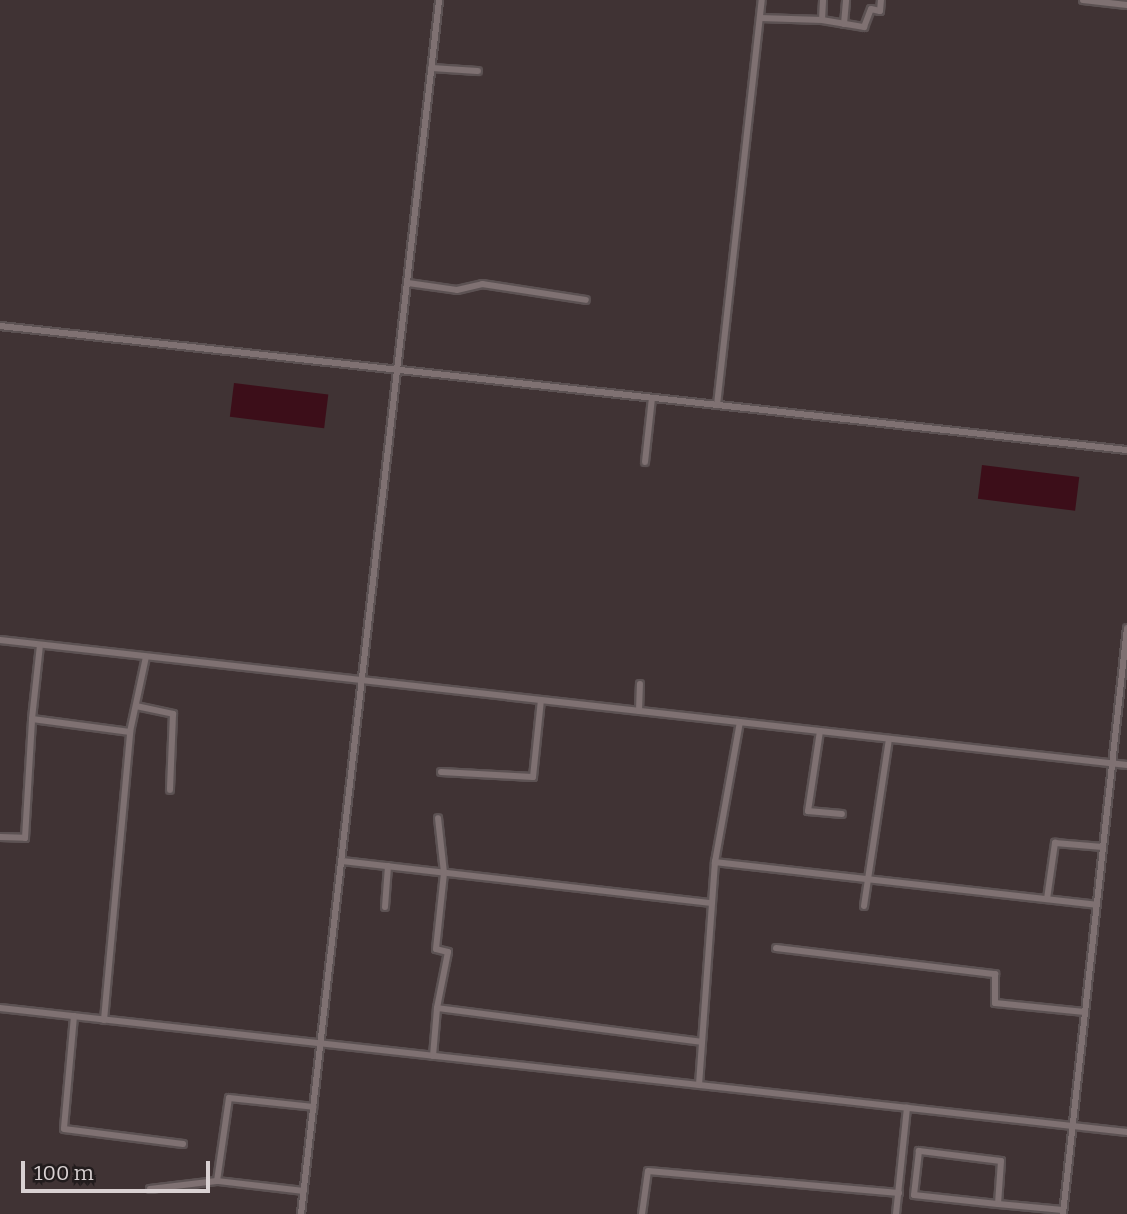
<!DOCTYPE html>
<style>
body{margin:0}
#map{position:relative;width:1127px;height:1214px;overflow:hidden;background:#403334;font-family:Bitter,serif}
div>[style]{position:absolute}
.water>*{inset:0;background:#3c0e19;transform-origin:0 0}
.roads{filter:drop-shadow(2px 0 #5c5253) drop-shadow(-2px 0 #5c5253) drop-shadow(0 2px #5c5253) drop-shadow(0 -2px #5c5253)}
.lane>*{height:6px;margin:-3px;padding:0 3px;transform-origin:3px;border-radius:3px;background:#7f7172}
span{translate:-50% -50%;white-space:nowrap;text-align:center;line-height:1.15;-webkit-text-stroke:5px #221c1d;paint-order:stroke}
.scale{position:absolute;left:21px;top:1161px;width:189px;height:32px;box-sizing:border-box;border:4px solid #d9d1d2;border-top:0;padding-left:9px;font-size:21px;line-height:24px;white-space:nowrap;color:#d9d1d2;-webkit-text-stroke:5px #221c1d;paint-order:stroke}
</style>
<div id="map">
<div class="water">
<i style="left:234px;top:383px;width:95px;height:34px;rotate:7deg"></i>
<i style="left:982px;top:465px;width:98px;height:34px;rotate:7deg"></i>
</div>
<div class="roads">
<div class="lane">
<i style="left:1083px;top:0;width:44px;rotate:6.5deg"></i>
<i style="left:760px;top:18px;width:62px;rotate:1.8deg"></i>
<i style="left:822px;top:20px;width:20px;rotate:-87deg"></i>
<i style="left:822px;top:20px;width:43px;rotate:9.5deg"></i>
<i style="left:864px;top:27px;width:19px;rotate:-69deg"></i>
<i style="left:871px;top:9px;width:9px;rotate:13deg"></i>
<i style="left:880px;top:11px;width:11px;rotate:-85deg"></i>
<i style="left:844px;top:24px;width:24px;rotate:-85deg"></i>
<i style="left:431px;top:68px;width:47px;rotate:3.7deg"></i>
<i style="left:408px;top:283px;width:49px;rotate:8.1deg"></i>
<i style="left:457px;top:290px;width:26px;rotate:-13deg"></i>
<i style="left:482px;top:284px;width:105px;rotate:8.7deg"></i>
<i style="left:0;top:326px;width:1134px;rotate:6.28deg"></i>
<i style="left:717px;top:405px;width:407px;rotate:-83.7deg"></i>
<i style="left:645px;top:462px;width:64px;rotate:-83.8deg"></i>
<i style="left:0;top:640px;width:1134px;rotate:6.33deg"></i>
<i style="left:40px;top:645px;width:74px;rotate:96.2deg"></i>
<i style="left:32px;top:719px;width:99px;rotate:7.6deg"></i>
<i style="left:130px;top:732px;width:77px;rotate:-78deg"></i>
<i style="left:136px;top:706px;width:38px;rotate:12deg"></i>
<i style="left:173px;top:714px;width:76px;rotate:92.3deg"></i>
<i style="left:639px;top:711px;width:27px;rotate:-88deg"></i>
<i style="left:820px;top:731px;width:81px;rotate:98.5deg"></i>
<i style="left:808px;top:811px;width:34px;rotate:5deg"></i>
<i style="left:441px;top:772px;width:92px;rotate:3.1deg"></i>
<i style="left:533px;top:777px;width:77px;rotate:-84.1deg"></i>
<i style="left:0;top:837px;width:25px;rotate:2deg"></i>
<i style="left:25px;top:838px;width:119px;rotate:-86.6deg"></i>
<i style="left:342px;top:861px;width:372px;rotate:6.5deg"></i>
<i style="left:715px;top:862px;width:142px;rotate:-79.9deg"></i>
<i style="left:1047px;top:899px;width:57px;rotate:-81.9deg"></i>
<i style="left:1055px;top:843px;width:48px;rotate:4.8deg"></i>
<i style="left:864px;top:906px;width:169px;rotate:-81.5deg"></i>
<i style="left:385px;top:907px;width:41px;rotate:-85.8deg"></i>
<i style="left:776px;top:948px;width:221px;rotate:6.8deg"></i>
<i style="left:995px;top:974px;width:29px;rotate:90deg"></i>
<i style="left:995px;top:1003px;width:90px;rotate:5.7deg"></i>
<i style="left:0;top:1008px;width:1134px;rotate:6.28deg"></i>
<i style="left:437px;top:1008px;width:57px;rotate:-78.9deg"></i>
<i style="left:448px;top:952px;width:12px;rotate:-166deg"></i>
<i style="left:436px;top:949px;width:76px;rotate:-84deg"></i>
<i style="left:444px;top:873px;width:55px;rotate:-96.2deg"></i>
<i style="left:74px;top:1016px;width:113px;rotate:95.1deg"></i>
<i style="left:64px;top:1129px;width:120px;rotate:7.2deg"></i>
<i style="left:104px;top:1020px;width:289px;rotate:-84.8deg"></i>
<i style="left:433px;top:1056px;width:48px;rotate:-85.2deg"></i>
<i style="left:437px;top:1008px;width:267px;rotate:7.3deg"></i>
<i style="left:699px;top:1085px;width:224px;rotate:-85.9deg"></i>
<i style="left:715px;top:862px;width:383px;rotate:6.4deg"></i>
<i style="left:150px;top:1189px;width:67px;rotate:-6.8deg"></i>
<i style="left:304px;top:1191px;width:88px;rotate:-173.4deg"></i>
<i style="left:217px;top:1181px;width:84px;rotate:-81.8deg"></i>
<i style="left:229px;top:1098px;width:85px;rotate:6deg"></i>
<i style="left:998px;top:1204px;width:43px;rotate:-86deg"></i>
<i style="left:1001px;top:1161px;width:83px;rotate:-173deg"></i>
<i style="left:919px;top:1151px;width:44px;rotate:96.5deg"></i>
<i style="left:914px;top:1195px;width:84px;rotate:6.1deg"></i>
<i style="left:998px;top:1204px;width:65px;rotate:5.3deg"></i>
<i style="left:301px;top:1214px;width:1222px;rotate:-83.51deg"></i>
<i style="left:642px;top:1214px;width:43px;rotate:-82.1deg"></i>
<i style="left:648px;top:1171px;width:252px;rotate:5deg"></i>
<i style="left:896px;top:1214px;width:107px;rotate:-84.1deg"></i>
<i style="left:1063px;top:1214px;width:589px;rotate:-83.77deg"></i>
</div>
</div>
<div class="scale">100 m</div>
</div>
